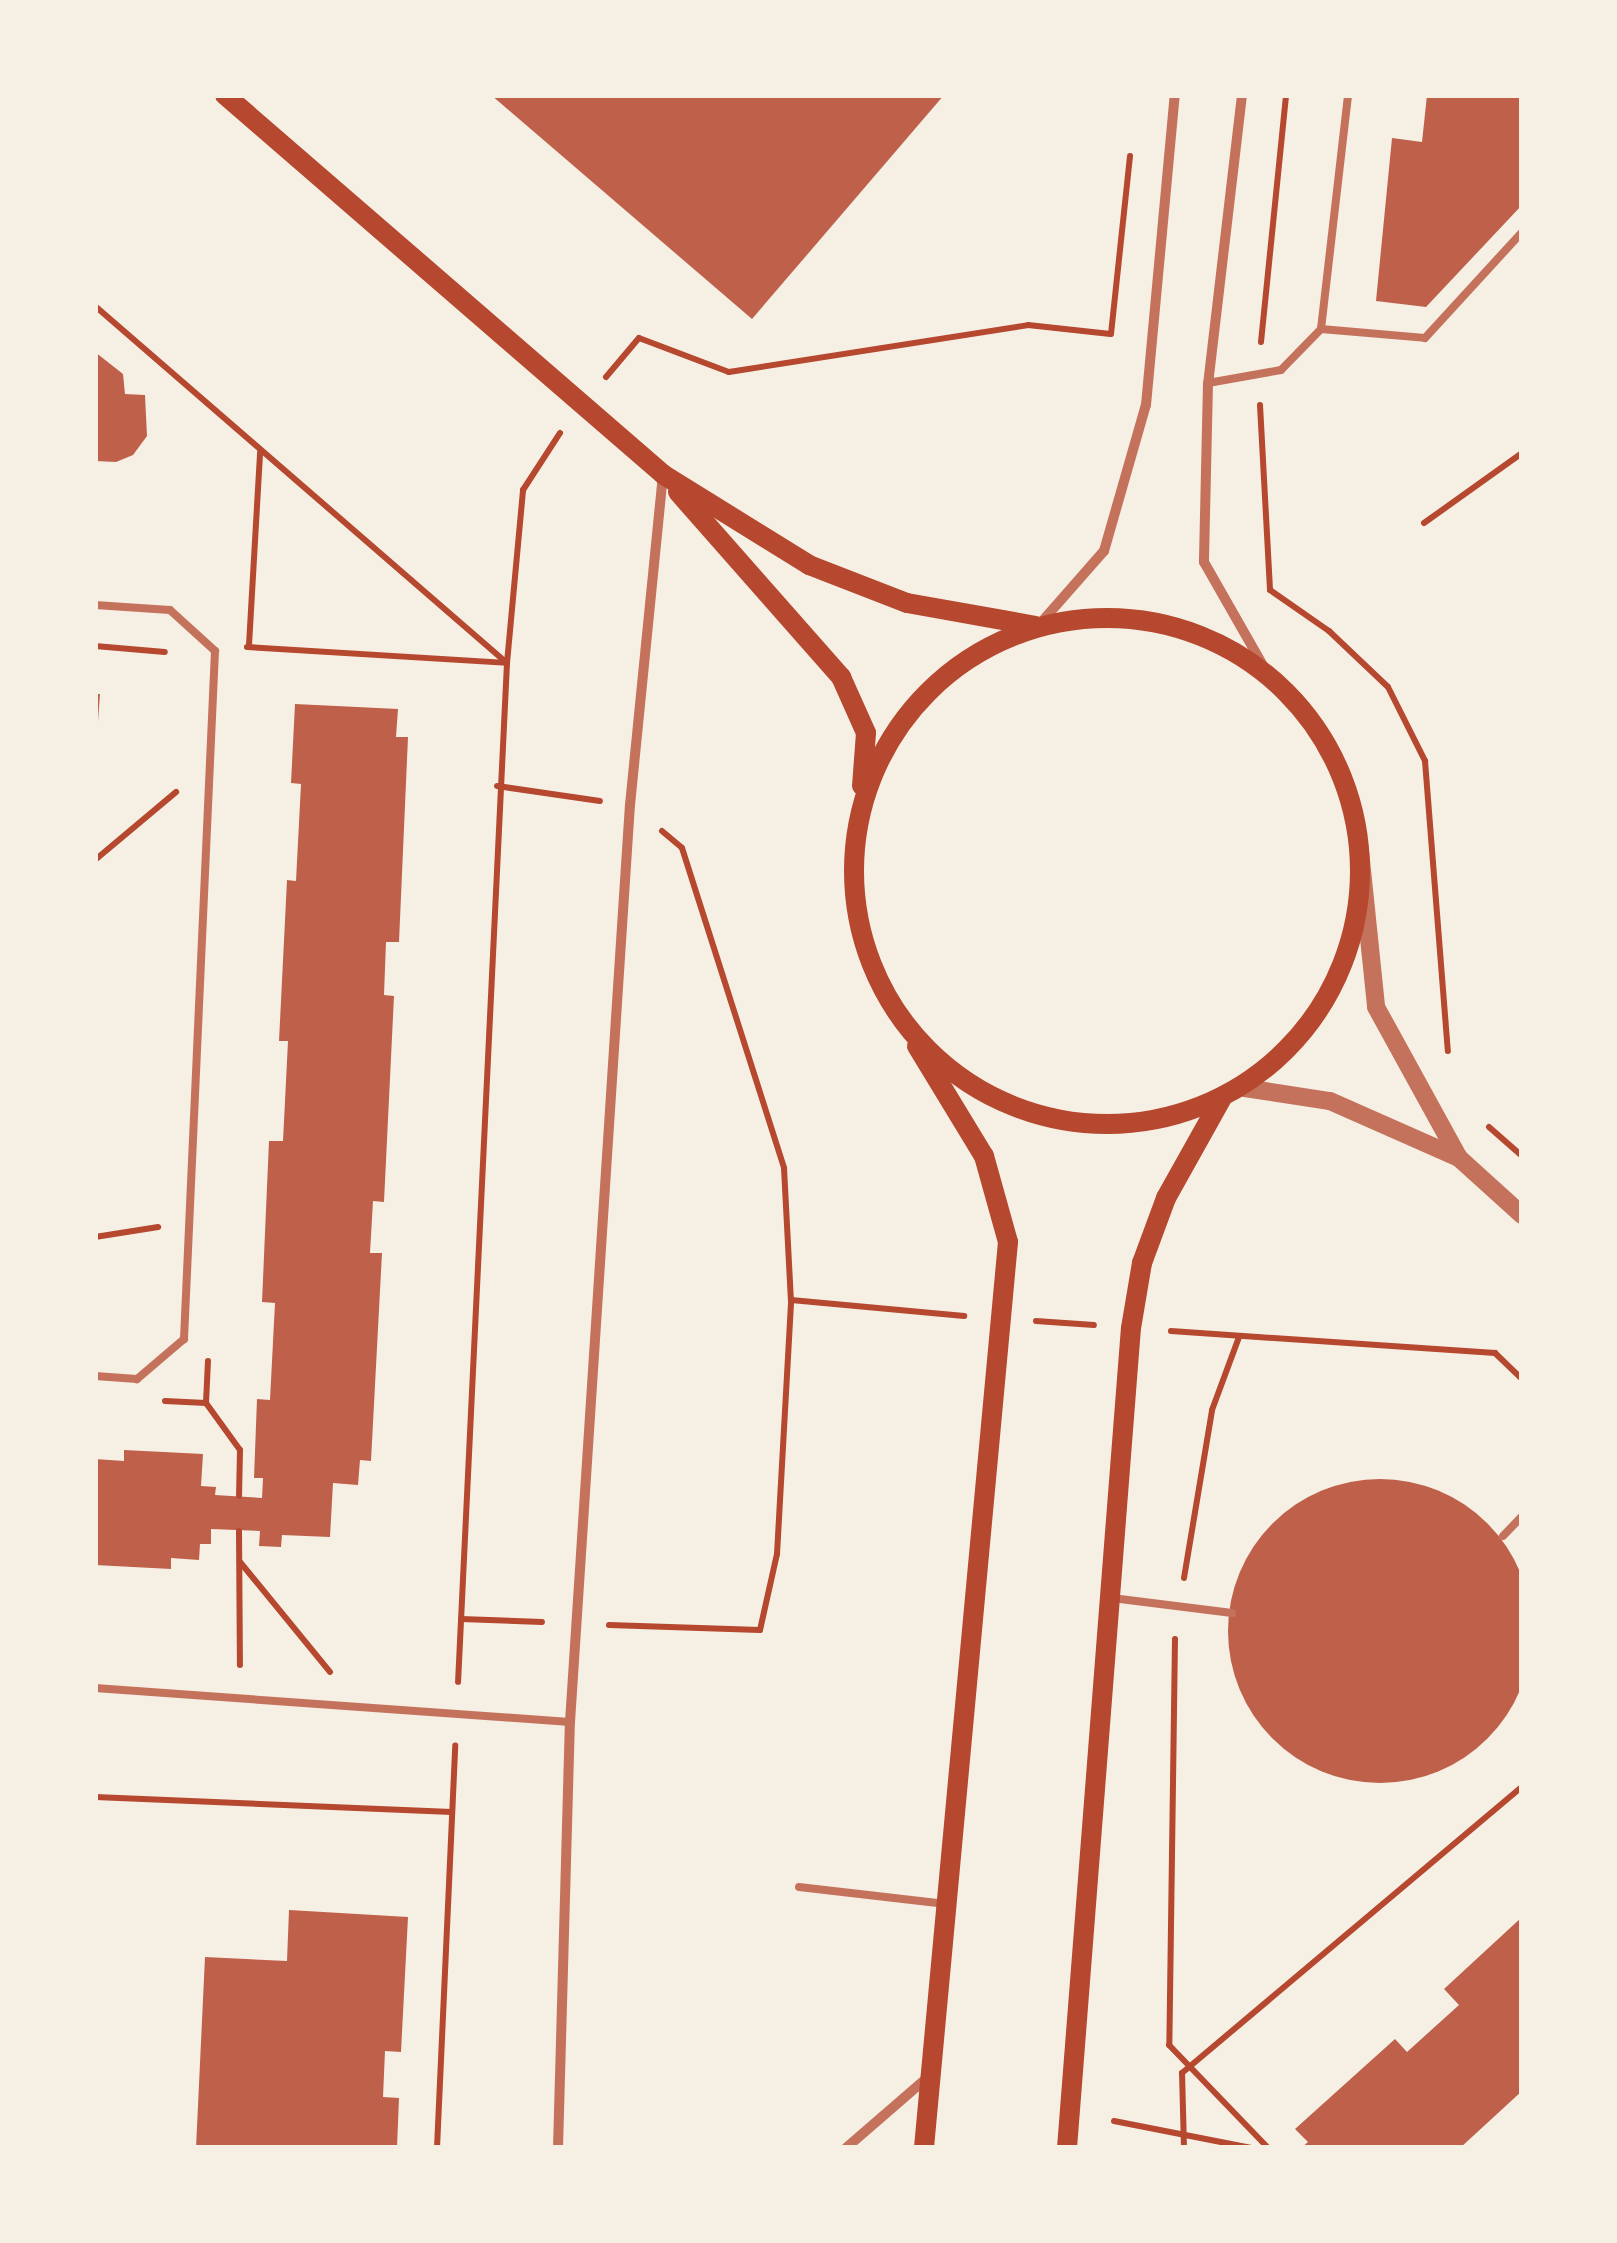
<!DOCTYPE html>
<style>
body{margin:0}
#map{position:relative;width:1617px;height:2243px;overflow:hidden;background:#f6efe4;font-family:Lato,sans-serif}
div>[style]{position:absolute}
.building>*{inset:0;background:#bf614a}
.round{border-radius:50%}
.path>*{height:6px;margin:-3px;padding:0 3px;transform-origin:3px;border-radius:3px;background:#b5482f}
.service>*{height:8px;margin:-4px;padding:0 4px;transform-origin:4px;border-radius:4px;background:#c5725c}
.minor>*{height:10px;margin:-5px;padding:0 5px;transform-origin:5px;border-radius:5px;background:#c5725c}
.tertiary>*{height:18px;margin:-9px;padding:0 9px;transform-origin:9px;border-radius:9px;background:#c5725c}
.secondary>*{height:20px;margin:-10px;padding:0 10px;transform-origin:10px;border-radius:10px;background:#b5482f}
.secondary>.ring{margin:-10px;padding:0;box-sizing:content-box;background:none;border:20px solid #b5482f;border-radius:50%}
span{translate:-50% -50%;white-space:nowrap;text-align:center;line-height:1.15;-webkit-text-stroke:8px #f6efe4;paint-order:stroke}
.frame{position:absolute;inset:0;border:98px solid #f6efe4;pointer-events:none}
</style>
<div id="map">
<div class="building">
<i style="clip-path:polygon(491px 95px,944px 95px,752px 319px)"></i>
<i style="clip-path:polygon(1427px 95px,1522px 95px,1522px 205px,1426px 307px,1376px 301px,1392px 138px,1422px 142px)"></i>
<i style="clip-path:polygon(95px 352px,123px 374px,125px 394px,145px 395px,147px 436px,133px 455px,116px 462px,95px 461px)"></i>
<i style="clip-path:polygon(95px 694px,100px 694px,98px 721px,95px 721px)"></i>
<i style="clip-path:polygon(295px 704px,398px 709px,396px 737px,408px 737px,399px 942px,386px 942px,384px 995px,394px 996px,384px 1202px,373px 1201px,370px 1253px,382px 1253px,371px 1461px,360px 1460px,358px 1485px,333px 1483px,330px 1537px,282px 1535px,281px 1547px,259px 1546px,260px 1531px,211px 1529px,211px 1544px,200px 1544px,199px 1560px,171px 1558px,171px 1569px,95px 1565px,95px 1459px,124px 1461px,124px 1450px,203px 1454px,201px 1486px,216px 1487px,215px 1495px,262px 1498px,263px 1478px,254px 1478px,257px 1399px,270px 1400px,275px 1303px,262px 1302px,269px 1141px,283px 1141px,288px 1041px,279px 1041px,287px 880px,296px 881px,301px 784px,291px 783px)"></i>
<i class="round" style="left:1228px;top:1479px;width:304px;height:304px"></i>
<i style="clip-path:polygon(289px 1910px,408px 1917px,401px 2052px,385px 2051px,383px 2097px,399px 2098px,397px 2148px,196px 2148px,205px 1957px,287px 1961px)"></i>
<i style="clip-path:polygon(1522px 1917px,1522px 2091px,1460px 2148px,1301px 2148px,1308px 2142px,1295px 2129px,1395px 2039px,1407px 2052px,1459px 2005px,1444px 1989px)"></i>
</div>
<div class="path">
<i style="left:95px;top:306px;width:545px;rotate:40.91deg"></i>
<i style="left:507px;top:663px;width:1020px;rotate:92.75deg"></i>
<i style="left:1261px;top:342px;width:248px;rotate:-84.2deg"></i>
<i style="left:606px;top:377px;width:51px;rotate:-49.8deg"></i>
<i style="left:639px;top:338px;width:96px;rotate:20.7deg"></i>
<i style="left:729px;top:372px;width:303px;rotate:-8.9deg"></i>
<i style="left:1028px;top:325px;width:83px;rotate:6.2deg"></i>
<i style="left:1111px;top:334px;width:179px;rotate:-83.9deg"></i>
<i style="left:1260px;top:405px;width:185px;rotate:86.9deg"></i>
<i style="left:1270px;top:590px;width:72px;rotate:34.8deg"></i>
<i style="left:1329px;top:631px;width:81px;rotate:43.5deg"></i>
<i style="left:1388px;top:687px;width:83px;rotate:63.4deg"></i>
<i style="left:1425px;top:761px;width:291px;rotate:85.5deg"></i>
<i style="left:1424px;top:523px;width:120px;rotate:-35.5deg"></i>
<i style="left:249px;top:645px;width:193px;rotate:-86.7deg"></i>
<i style="left:95px;top:646px;width:70px;rotate:4.9deg"></i>
<i style="left:247px;top:647px;width:260px;rotate:3.5deg"></i>
<i style="left:507px;top:663px;width:174px;rotate:-84.7deg"></i>
<i style="left:523px;top:490px;width:68px;rotate:-57deg"></i>
<i style="left:497px;top:786px;width:104px;rotate:8.3deg"></i>
<i style="left:662px;top:831px;width:26px;rotate:40deg"></i>
<i style="left:682px;top:848px;width:336px;rotate:72.3deg"></i>
<i style="left:784px;top:1168px;width:132px;rotate:87deg"></i>
<i style="left:791px;top:1300px;width:174px;rotate:5.3deg"></i>
<i style="left:95px;top:860px;width:106px;rotate:-40deg"></i>
<i style="left:1489px;top:1127px;width:44px;rotate:41.3deg"></i>
<i style="left:95px;top:1237px;width:64px;rotate:-9deg"></i>
<i style="left:1036px;top:1321px;width:58px;rotate:3.9deg"></i>
<i style="left:1171px;top:1331px;width:325px;rotate:3.9deg"></i>
<i style="left:1495px;top:1353px;width:37px;rotate:44deg"></i>
<i style="left:165px;top:1401px;width:41px;rotate:2.8deg"></i>
<i style="left:206px;top:1403px;width:42px;rotate:-87.3deg"></i>
<i style="left:206px;top:1403px;width:58px;rotate:54.1deg"></i>
<i style="left:240px;top:1450px;width:46px;rotate:91.2deg"></i>
<i style="left:239px;top:1531px;width:134px;rotate:89.6deg"></i>
<i style="left:240px;top:1562px;width:142px;rotate:50.7deg"></i>
<i style="left:1184px;top:1578px;width:170px;rotate:-80.5deg"></i>
<i style="left:1212px;top:1410px;width:78px;rotate:-69.7deg"></i>
<i style="left:461px;top:1619px;width:81px;rotate:2.1deg"></i>
<i style="left:609px;top:1625px;width:151px;rotate:1.9deg"></i>
<i style="left:760px;top:1630px;width:78px;rotate:-77.4deg"></i>
<i style="left:777px;top:1554px;width:254px;rotate:-86.8deg"></i>
<i style="left:1175px;top:1639px;width:406px;rotate:90.8deg"></i>
<i style="left:1169px;top:2045px;width:143px;rotate:46.1deg"></i>
<i style="left:95px;top:1797px;width:357px;rotate:2.4deg"></i>
<i style="left:1114px;top:2121px;width:140px;rotate:11.1deg"></i>
<i style="left:437px;top:2148px;width:403px;rotate:-87.4deg"></i>
<i style="left:1184px;top:2148px;width:75px;rotate:-91.5deg"></i>
<i style="left:1182px;top:2073px;width:444px;rotate:-40.1deg"></i>
</div>
<div class="service">
<i style="left:1321px;top:329px;width:236px;rotate:-83.4deg"></i>
<i style="left:1208px;top:383px;width:74px;rotate:-10.1deg"></i>
<i style="left:1281px;top:370px;width:57px;rotate:-45.7deg"></i>
<i style="left:1321px;top:329px;width:104px;rotate:4.9deg"></i>
<i style="left:1425px;top:338px;width:144px;rotate:-47.5deg"></i>
<i style="left:95px;top:605px;width:75px;rotate:3.8deg"></i>
<i style="left:170px;top:610px;width:61px;rotate:42.3deg"></i>
<i style="left:215px;top:651px;width:689px;rotate:92.58deg"></i>
<i style="left:184px;top:1339px;width:62px;rotate:139.6deg"></i>
<i style="left:137px;top:1379px;width:42px;rotate:-175.9deg"></i>
<i style="left:1503px;top:1536px;width:28px;rotate:-46deg"></i>
<i style="left:1112px;top:1598px;width:121px;rotate:7.1deg"></i>
<i style="left:95px;top:1688px;width:476px;rotate:4.1deg"></i>
<i style="left:799px;top:1887px;width:148px;rotate:6.6deg"></i>
</div>
<div class="minor">
<i style="left:1242px;top:95px;width:290px;rotate:96.7deg"></i>
<i style="left:1208px;top:383px;width:179px;rotate:91.3deg"></i>
<i style="left:1204px;top:562px;width:131px;rotate:60.3deg"></i>
<i style="left:1038px;top:626px;width:100px;rotate:-48.7deg"></i>
<i style="left:1104px;top:551px;width:152px;rotate:-74deg"></i>
<i style="left:1146px;top:405px;width:311px;rotate:-84.7deg"></i>
<i style="left:558px;top:2148px;width:426px;rotate:-88.4deg"></i>
<i style="left:570px;top:1722px;width:919px;rotate:-86.26deg"></i>
<i style="left:630px;top:805px;width:331px;rotate:-84.3deg"></i>
<i style="left:846px;top:2148px;width:110px;rotate:-40.9deg"></i>
</div>
<div class="tertiary">
<i style="left:1360px;top:851px;width:157px;rotate:84.1deg"></i>
<i style="left:1376px;top:1007px;width:172px;rotate:61.2deg"></i>
<i style="left:1238px;top:1087px;width:93px;rotate:8.7deg"></i>
<i style="left:1330px;top:1101px;width:141px;rotate:23.8deg"></i>
<i style="left:1459px;top:1158px;width:85px;rotate:42.1deg"></i>
</div>
<div class="secondary">
<i style="left:225px;top:95px;width:581px;rotate:40.88deg"></i>
<i style="left:664px;top:475px;width:171px;rotate:31.8deg"></i>
<i style="left:809px;top:565px;width:105px;rotate:21.2deg"></i>
<i style="left:907px;top:603px;width:131px;rotate:10.1deg"></i>
<i style="left:678px;top:492px;width:247px;rotate:48.6deg"></i>
<i style="left:841px;top:677px;width:61px;rotate:65.9deg"></i>
<i style="left:866px;top:733px;width:53px;rotate:94.3deg"></i>
<i class="ring" style="left:854px;top:618px;width:486px;height:486px"></i>
<i style="left:917px;top:1046px;width:129px;rotate:58.7deg"></i>
<i style="left:984px;top:1156px;width:89px;rotate:74.4deg"></i>
<i style="left:1008px;top:1242px;width:910px;rotate:95.3deg"></i>
<i style="left:1067px;top:2148px;width:822px;rotate:-85.54deg"></i>
<i style="left:1131px;top:1328px;width:66px;rotate:-80.4deg"></i>
<i style="left:1142px;top:1263px;width:69px;rotate:-69.7deg"></i>
<i style="left:1166px;top:1198px;width:115px;rotate:-60.8deg"></i>
</div>
<div class="frame"></div>
</div>
